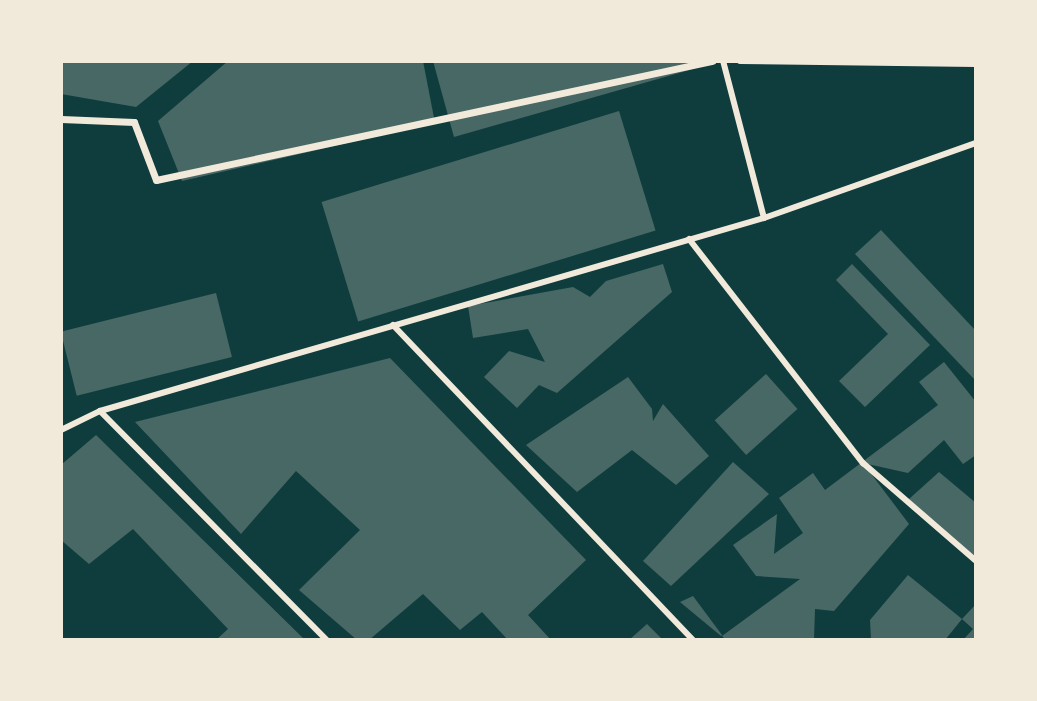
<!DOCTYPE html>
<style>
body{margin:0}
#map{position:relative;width:1037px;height:701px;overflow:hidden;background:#0f3d3e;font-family:Commissioner,sans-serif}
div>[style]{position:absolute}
.building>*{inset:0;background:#486865;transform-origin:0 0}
.pedestrian>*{height:6px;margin:-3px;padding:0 3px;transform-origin:3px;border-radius:3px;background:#f1e9da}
.minor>*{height:7px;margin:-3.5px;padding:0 3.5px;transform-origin:3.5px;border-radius:3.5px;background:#f1e9da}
span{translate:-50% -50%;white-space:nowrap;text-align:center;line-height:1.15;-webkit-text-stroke:5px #f1e9da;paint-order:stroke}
.frame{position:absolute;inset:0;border:63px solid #f1e9da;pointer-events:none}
</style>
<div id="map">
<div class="building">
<i style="clip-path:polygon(61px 61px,193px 61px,136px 107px,61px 94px)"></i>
<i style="clip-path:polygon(228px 61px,423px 61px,435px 123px,182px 181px,158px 121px)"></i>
<i style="clip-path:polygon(433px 61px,706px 61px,707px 65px,454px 137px)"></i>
<i style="left:619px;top:111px;width:125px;height:311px;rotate:73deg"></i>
<i style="clip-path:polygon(881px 230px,976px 331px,974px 379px,855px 254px)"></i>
<i style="clip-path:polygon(663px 264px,672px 292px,557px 393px,539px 385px,517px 408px,484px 377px,509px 351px,545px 362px,528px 329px,473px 338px,468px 306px,573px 287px,590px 297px,606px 281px)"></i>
<i style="clip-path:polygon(852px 264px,930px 345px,865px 407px,839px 381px,888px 334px,836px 280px)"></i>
<i style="left:216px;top:293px;width:66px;height:160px;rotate:76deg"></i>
<i style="clip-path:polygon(390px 358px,586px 560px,528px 615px,551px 640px,508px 640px,482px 612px,460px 630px,423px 594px,369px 640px,357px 640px,299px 590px,360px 530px,296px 471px,241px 534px,135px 422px)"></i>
<i style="clip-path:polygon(944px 362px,976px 402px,976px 455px,963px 464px,944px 440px,908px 473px,863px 463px,909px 524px,834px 611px,815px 609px,814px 640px,726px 640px,722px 636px,800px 579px,756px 576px,733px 545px,777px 514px,774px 554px,803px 533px,779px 498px,813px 473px,825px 490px,938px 405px,919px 382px)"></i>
<i style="left:766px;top:374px;width:47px;height:69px;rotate:48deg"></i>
<i style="clip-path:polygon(628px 377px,652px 409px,653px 421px,663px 404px,709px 456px,676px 485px,632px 450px,577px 492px,526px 445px)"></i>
<i style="clip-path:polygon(96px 435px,305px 640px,216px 640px,228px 629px,133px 529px,89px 564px,61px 540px,61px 465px)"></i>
<i style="clip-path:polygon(733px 462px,769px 494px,671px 586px,643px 561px)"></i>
<i style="clip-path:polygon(939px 472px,976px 503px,976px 562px,909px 499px)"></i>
<i style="clip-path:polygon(908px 575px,962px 619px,976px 604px,976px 640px,963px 640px,973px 629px,962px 619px,945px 640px,871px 640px,870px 620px)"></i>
<i style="clip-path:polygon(693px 596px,722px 635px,721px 636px,680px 602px)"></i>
<i style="clip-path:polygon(647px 624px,663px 640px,629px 640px)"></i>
</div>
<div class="pedestrian">
<i style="left:740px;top:61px;width:236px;rotate:0.7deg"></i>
<i style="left:764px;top:218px;width:225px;rotate:-19.5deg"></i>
<i style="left:689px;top:239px;width:284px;rotate:52.2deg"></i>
<i style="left:863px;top:463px;width:150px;rotate:40.9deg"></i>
<i style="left:393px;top:325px;width:435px;rotate:46.4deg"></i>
<i style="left:100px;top:411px;width:322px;rotate:45.3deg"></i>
<i style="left:61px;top:430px;width:43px;rotate:-26deg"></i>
<i style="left:100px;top:411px;width:691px;rotate:-16.21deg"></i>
<i style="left:764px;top:218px;width:162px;rotate:-104.6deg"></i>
</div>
<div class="minor">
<i style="left:61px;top:119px;width:73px;rotate:2.4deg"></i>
<i style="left:134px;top:122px;width:62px;rotate:69.2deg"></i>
<i style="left:156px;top:180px;width:569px;rotate:-12.08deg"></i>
</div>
<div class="frame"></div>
</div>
